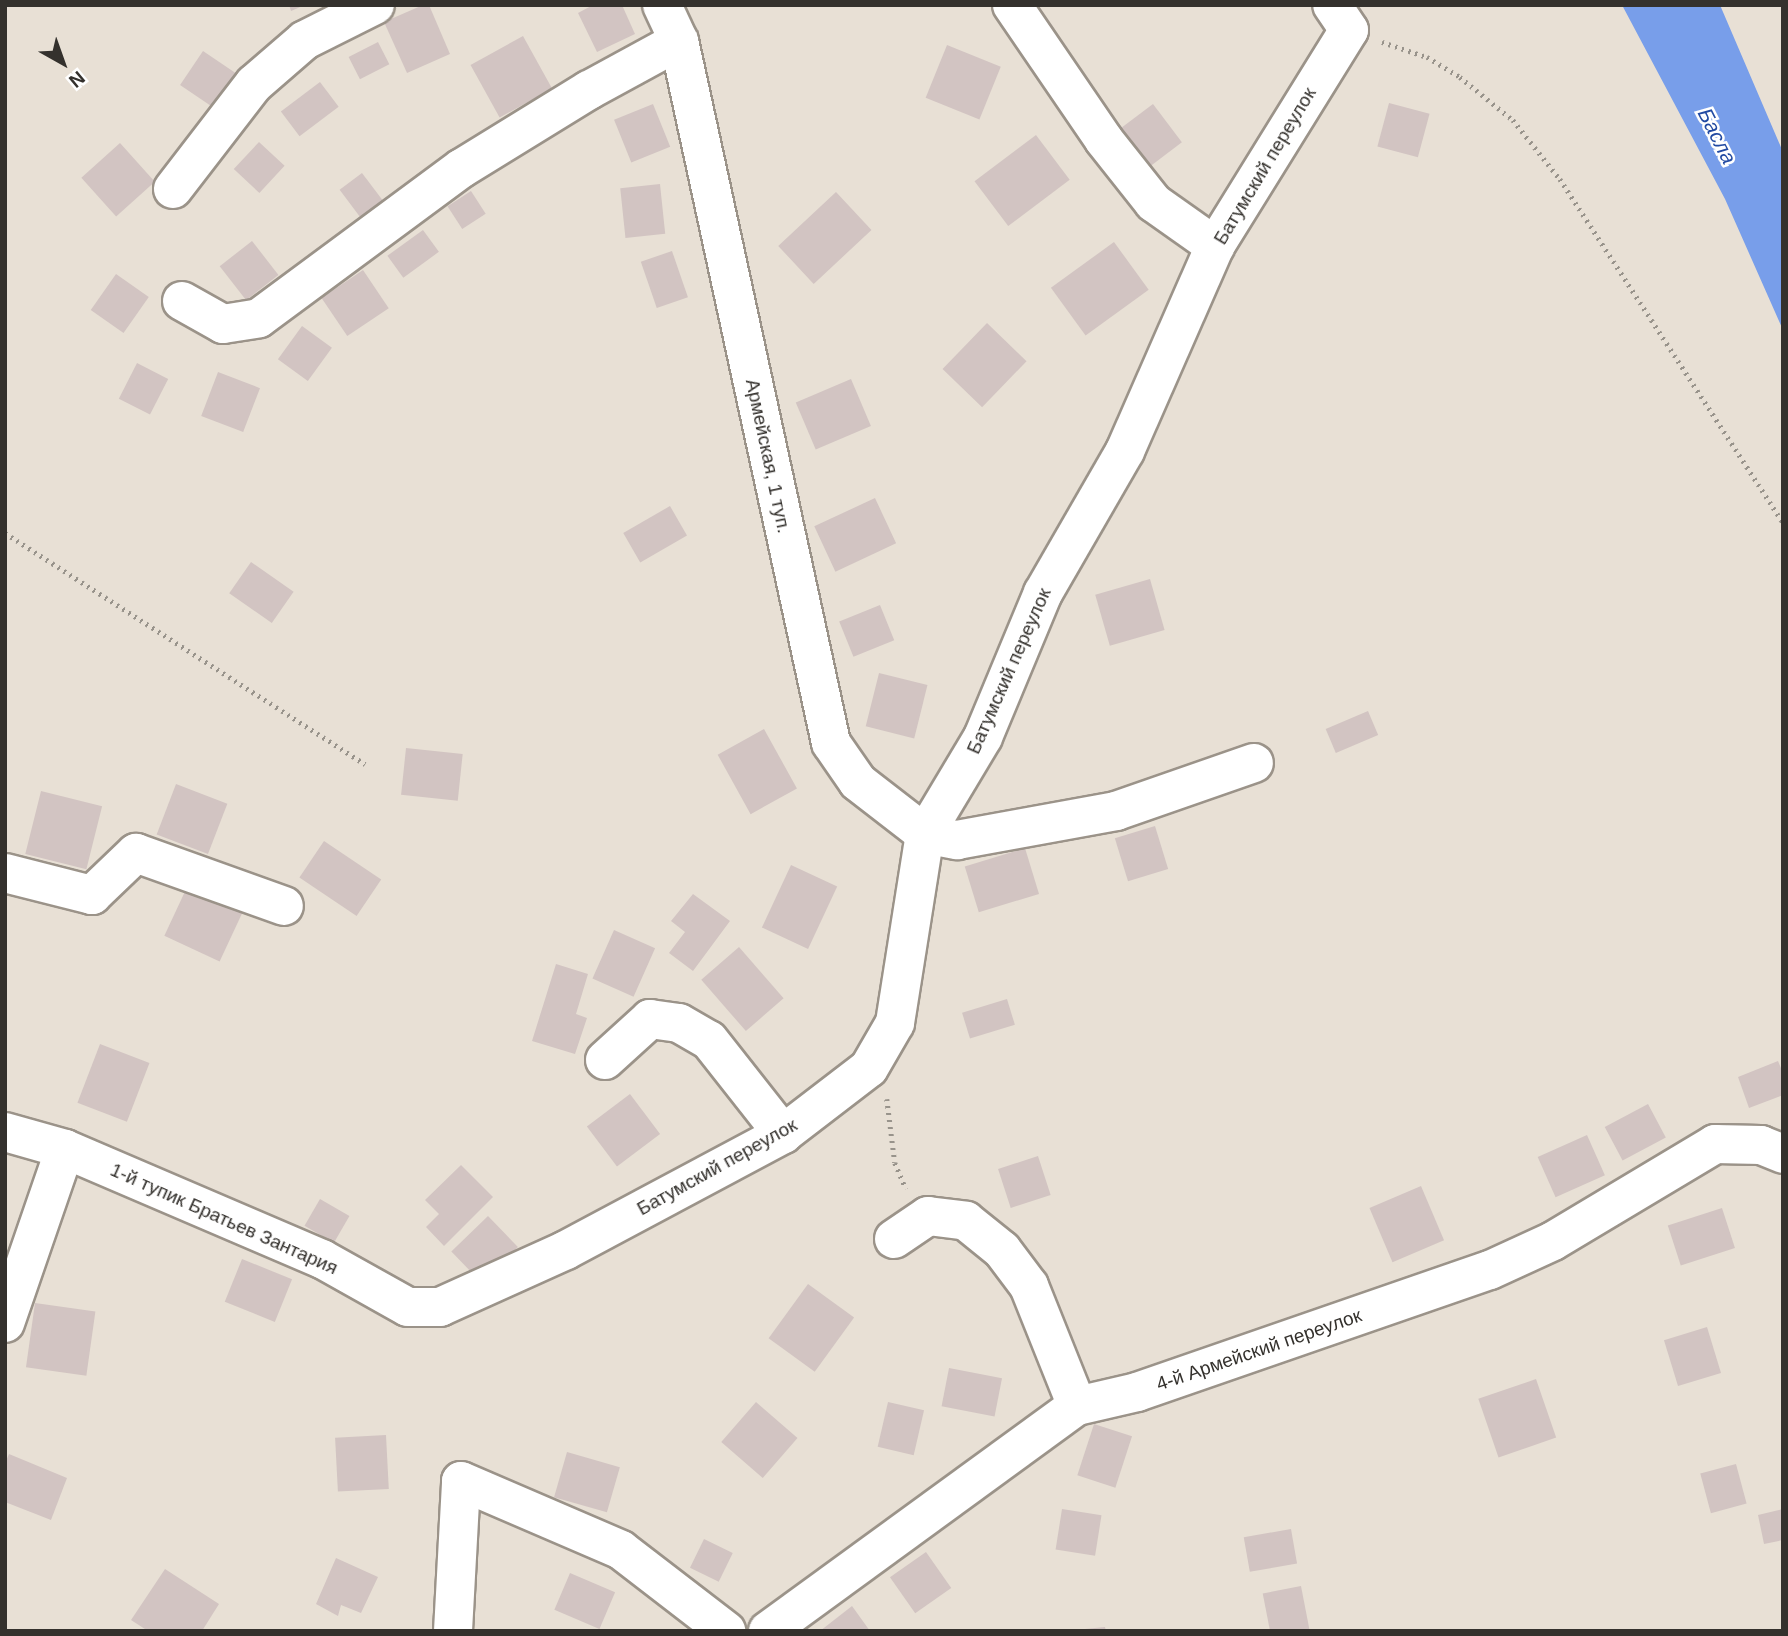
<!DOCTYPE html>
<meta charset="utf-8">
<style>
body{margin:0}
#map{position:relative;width:1788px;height:1636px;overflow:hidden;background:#e8e0d5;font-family:Helvetica,sans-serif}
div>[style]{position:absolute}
.water>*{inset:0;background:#789eea}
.building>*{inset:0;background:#d2c4c2;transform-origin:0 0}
.path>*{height:4.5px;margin-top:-2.25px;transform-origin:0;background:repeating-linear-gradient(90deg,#98938b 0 2px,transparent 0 7px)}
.roads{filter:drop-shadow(2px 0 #9b9389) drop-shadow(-2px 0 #9b9389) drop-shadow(0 2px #9b9389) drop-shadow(0 -2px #9b9389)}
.minor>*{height:38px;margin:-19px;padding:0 19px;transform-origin:19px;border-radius:19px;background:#fff}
span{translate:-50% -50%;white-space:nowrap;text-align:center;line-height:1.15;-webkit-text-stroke:5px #fff;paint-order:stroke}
.street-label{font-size:19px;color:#34312d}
.water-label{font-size:21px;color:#224aa2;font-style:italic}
.frame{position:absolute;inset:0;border:7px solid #34312d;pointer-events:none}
.north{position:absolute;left:28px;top:28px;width:70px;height:70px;-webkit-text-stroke:5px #fff;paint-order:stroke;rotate:140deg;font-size:19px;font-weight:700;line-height:28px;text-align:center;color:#34312d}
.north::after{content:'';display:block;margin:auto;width:24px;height:32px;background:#34312d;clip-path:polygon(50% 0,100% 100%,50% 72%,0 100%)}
</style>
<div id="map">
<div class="water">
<i style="clip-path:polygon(1622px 5px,1720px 5px,1783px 152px,1783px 330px,1725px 199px)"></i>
</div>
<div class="building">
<i style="clip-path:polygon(289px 5px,305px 5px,291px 11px)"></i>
<i style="clip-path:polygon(423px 5px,429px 5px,450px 54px,407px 73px,384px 22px)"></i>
<i style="clip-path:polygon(593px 5px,622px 5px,635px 34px,597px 52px,578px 13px)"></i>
<i style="left:523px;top:36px;width:60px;height:60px;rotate:61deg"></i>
<i style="left:378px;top:42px;width:25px;height:33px;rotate:63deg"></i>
<i style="left:947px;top:45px;width:58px;height:57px;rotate:22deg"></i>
<i style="left:203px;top:51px;width:45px;height:41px;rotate:34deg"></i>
<i style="left:320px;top:82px;width:31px;height:49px;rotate:53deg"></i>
<i style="left:1389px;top:103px;width:42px;height:45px;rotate:15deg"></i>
<i style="left:653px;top:104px;width:46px;height:42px;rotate:68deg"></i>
<i style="left:1153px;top:104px;width:48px;height:52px;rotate:53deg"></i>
<i style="left:1036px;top:135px;width:56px;height:77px;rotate:53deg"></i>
<i style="left:259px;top:142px;width:35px;height:37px;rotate:43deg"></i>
<i style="left:120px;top:143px;width:52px;height:52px;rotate:48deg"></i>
<i style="left:362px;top:173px;width:38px;height:28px;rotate:53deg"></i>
<i style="left:660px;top:184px;width:50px;height:40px;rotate:84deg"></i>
<i style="left:471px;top:191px;width:27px;height:28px;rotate:57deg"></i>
<i style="left:836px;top:192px;width:52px;height:79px;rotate:47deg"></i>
<i style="left:423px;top:230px;width:27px;height:44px;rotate:54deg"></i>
<i style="left:252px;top:241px;width:43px;height:41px;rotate:52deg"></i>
<i style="left:1114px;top:242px;width:59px;height:78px;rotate:54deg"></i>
<i style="left:672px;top:251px;width:49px;height:33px;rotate:71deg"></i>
<i style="left:363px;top:270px;width:46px;height:50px;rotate:56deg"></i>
<i style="left:116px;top:274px;width:40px;height:44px;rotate:35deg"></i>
<i style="left:987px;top:323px;width:55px;height:64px;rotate:44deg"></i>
<i style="left:302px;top:326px;width:37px;height:41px;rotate:36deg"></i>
<i style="left:137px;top:363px;width:35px;height:40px;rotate:27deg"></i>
<i style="left:218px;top:372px;width:45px;height:47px;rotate:21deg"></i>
<i style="left:851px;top:379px;width:51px;height:60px;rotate:67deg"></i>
<i style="left:875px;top:498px;width:50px;height:67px;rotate:65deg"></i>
<i style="left:670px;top:506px;width:34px;height:54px;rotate:60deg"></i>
<i style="left:251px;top:562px;width:52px;height:38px;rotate:35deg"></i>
<i style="left:1150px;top:579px;width:53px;height:57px;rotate:74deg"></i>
<i style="left:880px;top:605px;width:38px;height:44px;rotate:68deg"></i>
<i style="left:879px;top:673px;width:50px;height:55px;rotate:14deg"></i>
<i style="left:1368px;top:711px;width:26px;height:46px;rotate:67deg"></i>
<i style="left:764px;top:729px;width:68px;height:53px;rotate:61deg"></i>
<i style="left:406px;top:748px;width:57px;height:47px;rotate:6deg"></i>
<i style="left:176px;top:784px;width:55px;height:54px;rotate:21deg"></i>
<i style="left:41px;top:791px;width:63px;height:65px;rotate:14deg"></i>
<i style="left:1155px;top:826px;width:45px;height:42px;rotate:73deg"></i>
<i style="left:324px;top:841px;width:69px;height:44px;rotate:34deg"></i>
<i style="left:1025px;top:848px;width:48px;height:63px;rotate:73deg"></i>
<i style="left:791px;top:865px;width:51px;height:69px;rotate:25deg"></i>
<i style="left:188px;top:885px;width:61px;height:56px;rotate:25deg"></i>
<i style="clip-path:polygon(693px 894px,730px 921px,693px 971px,669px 953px,685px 932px,671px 921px)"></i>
<i style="left:614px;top:930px;width:45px;height:53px;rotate:24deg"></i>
<i style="left:739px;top:947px;width:68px;height:50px;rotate:49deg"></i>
<i style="clip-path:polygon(556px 964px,588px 974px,576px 1014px,587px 1018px,575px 1054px,532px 1041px)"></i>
<i style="left:1007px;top:999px;width:27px;height:47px;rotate:73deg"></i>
<i style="left:100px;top:1044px;width:53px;height:63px;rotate:21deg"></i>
<i style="clip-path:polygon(1778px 1061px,1783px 1073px,1783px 1095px,1749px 1108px,1738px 1077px)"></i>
<i style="left:630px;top:1094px;width:50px;height:54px;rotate:53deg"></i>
<i style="left:1648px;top:1104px;width:38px;height:49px;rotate:62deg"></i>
<i style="left:1587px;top:1135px;width:44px;height:54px;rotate:66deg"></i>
<i style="left:1038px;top:1156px;width:41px;height:42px;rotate:72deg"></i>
<i style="clip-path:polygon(461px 1165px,493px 1197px,444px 1246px,426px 1227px,439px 1214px,425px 1200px)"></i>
<i style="left:1421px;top:1186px;width:59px;height:56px;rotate:67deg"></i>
<i style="left:320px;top:1199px;width:34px;height:31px;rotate:30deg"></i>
<i style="left:1722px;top:1208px;width:42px;height:57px;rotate:72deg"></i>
<i style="left:488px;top:1216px;width:43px;height:51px;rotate:46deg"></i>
<i style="left:242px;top:1259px;width:54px;height:46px;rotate:22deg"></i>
<i style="left:808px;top:1284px;width:57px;height:67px;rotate:36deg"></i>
<i style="left:35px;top:1303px;width:61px;height:65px;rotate:8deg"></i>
<i style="left:1707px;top:1327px;width:48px;height:45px;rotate:73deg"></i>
<i style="left:949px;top:1368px;width:54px;height:39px;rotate:11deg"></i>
<i style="left:1536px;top:1379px;width:62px;height:61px;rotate:71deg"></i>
<i style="left:756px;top:1402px;width:55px;height:53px;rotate:41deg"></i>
<i style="left:888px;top:1402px;width:37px;height:46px;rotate:13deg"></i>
<i style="left:1094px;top:1424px;width:40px;height:54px;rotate:18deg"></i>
<i style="left:386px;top:1435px;width:54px;height:51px;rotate:87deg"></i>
<i style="left:567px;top:1452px;width:55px;height:47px;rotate:16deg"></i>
<i style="clip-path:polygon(9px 1454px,67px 1478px,51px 1520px,5px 1502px,5px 1463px)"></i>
<i style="left:1736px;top:1464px;width:41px;height:37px;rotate:75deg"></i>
<i style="left:1062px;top:1509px;width:40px;height:41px;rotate:9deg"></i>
<i style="clip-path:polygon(1783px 1509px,1783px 1540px,1764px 1544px,1758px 1515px)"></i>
<i style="left:1291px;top:1529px;width:35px;height:48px;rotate:80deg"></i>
<i style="left:704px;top:1539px;width:32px;height:32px;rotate:26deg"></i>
<i style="left:926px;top:1552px;width:44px;height:44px;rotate:55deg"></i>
<i style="clip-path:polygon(336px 1558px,378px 1577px,361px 1613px,341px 1605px,338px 1616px,316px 1604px)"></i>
<i style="clip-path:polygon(165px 1569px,219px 1604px,202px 1631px,148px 1631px,131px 1620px)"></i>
<i style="left:570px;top:1573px;width:49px;height:40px;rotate:23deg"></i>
<i style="left:1301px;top:1586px;width:44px;height:39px;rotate:79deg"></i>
<i style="clip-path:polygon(852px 1606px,870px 1631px,820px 1631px)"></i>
<i style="clip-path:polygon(1105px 1627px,1106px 1631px,1085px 1631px,1085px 1629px)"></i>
</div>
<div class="path">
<i style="left:1382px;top:42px;width:47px;rotate:18.4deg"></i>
<i style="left:1427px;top:57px;width:39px;rotate:31deg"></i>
<i style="left:1460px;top:77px;width:68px;rotate:39.1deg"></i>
<i style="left:1513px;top:120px;width:75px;rotate:51.5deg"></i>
<i style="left:1560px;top:179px;width:410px;rotate:57deg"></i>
<i style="left:5px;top:533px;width:428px;rotate:32.7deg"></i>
<i style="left:887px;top:1099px;width:64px;rotate:82.9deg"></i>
<i style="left:895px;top:1163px;width:28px;rotate:67deg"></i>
</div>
<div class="roads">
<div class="minor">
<i style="left:662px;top:5px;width:40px;rotate:65deg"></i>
<i style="left:679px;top:41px;width:718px;rotate:77.78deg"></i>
<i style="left:831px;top:743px;width:47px;rotate:55.3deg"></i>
<i style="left:858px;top:782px;width:85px;rotate:37.8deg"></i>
<i style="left:925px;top:834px;width:33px;rotate:11deg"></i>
<i style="left:957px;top:840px;width:162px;rotate:-10.3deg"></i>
<i style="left:1116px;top:811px;width:146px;rotate:-19.2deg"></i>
<i style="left:1012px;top:5px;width:163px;rotate:55.7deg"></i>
<i style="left:1104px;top:140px;width:80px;rotate:51.6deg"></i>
<i style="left:1154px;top:203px;width:75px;rotate:35.2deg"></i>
<i style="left:173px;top:189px;width:133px;rotate:-52.4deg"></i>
<i style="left:254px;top:84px;width:67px;rotate:-40.8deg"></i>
<i style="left:305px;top:40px;width:78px;rotate:-26.6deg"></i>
<i style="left:182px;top:301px;width:47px;rotate:29.3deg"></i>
<i style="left:223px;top:324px;width:36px;rotate:-9deg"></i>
<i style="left:259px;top:318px;width:252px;rotate:-36.5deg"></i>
<i style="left:462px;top:168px;width:149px;rotate:-31.6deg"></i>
<i style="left:589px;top:90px;width:102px;rotate:-28.6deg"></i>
<i style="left:5px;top:873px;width:90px;rotate:14.2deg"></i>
<i style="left:92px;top:895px;width:61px;rotate:-43.7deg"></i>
<i style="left:136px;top:853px;width:157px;rotate:19.7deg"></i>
<i style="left:605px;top:1060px;width:61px;rotate:-42.3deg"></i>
<i style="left:650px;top:1019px;width:29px;rotate:8deg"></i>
<i style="left:679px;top:1023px;width:34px;rotate:30deg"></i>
<i style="left:709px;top:1040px;width:120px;rotate:51.8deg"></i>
<i style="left:5px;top:1132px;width:62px;rotate:15.8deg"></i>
<i style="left:65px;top:1149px;width:280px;rotate:23.2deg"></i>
<i style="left:322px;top:1259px;width:98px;rotate:29.2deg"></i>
<i style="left:408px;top:1307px;width:32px"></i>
<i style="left:440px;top:1307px;width:138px;rotate:-24.3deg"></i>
<i style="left:566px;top:1250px;width:246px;rotate:-28.1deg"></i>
<i style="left:783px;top:1134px;width:108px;rotate:-37.5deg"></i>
<i style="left:869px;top:1068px;width:52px;rotate:-60deg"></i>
<i style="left:895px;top:1023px;width:191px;rotate:-81deg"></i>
<i style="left:925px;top:834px;width:113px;rotate:-59.1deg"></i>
<i style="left:983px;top:737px;width:156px;rotate:-67.4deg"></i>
<i style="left:1043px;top:593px;width:164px;rotate:-60deg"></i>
<i style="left:1125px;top:451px;width:224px;rotate:-66.3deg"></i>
<i style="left:1215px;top:246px;width:254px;rotate:-58.2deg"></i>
<i style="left:1349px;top:30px;width:30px;rotate:-124deg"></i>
<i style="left:894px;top:1239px;width:41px;rotate:-34.1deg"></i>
<i style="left:928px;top:1216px;width:38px;rotate:7deg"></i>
<i style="left:966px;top:1221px;width:46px;rotate:38.9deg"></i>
<i style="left:1002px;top:1250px;width:45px;rotate:53.1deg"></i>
<i style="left:1029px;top:1286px;width:129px;rotate:68.2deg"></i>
<i style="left:5px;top:1323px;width:184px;rotate:-71deg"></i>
<i style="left:453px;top:1631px;width:150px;rotate:-86.9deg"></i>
<i style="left:461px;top:1481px;width:174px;rotate:23.3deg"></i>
<i style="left:621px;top:1550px;width:133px;rotate:37.6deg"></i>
<i style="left:768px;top:1631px;width:382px;rotate:-36.1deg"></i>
<i style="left:1077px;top:1406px;width:62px;rotate:-13.1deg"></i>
<i style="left:1137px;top:1392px;width:373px;rotate:-19.1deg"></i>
<i style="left:1490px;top:1270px;width:69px;rotate:-24.7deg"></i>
<i style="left:1553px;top:1241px;width:189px;rotate:-30.9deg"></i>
<i style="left:1715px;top:1144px;width:46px;rotate:1.2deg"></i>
<i style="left:1761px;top:1145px;width:24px;rotate:22deg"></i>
</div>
</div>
<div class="street-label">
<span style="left:1265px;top:166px;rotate:-59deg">Батумский переулок</span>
<span style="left:768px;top:456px;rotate:78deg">Армейская, 1 туп.</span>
<span style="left:1009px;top:671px;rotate:-66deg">Батумский переулок</span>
<span style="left:717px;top:1167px;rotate:-29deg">Батумский переулок</span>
<span style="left:224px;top:1219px;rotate:24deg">1-й тупик Братьев Зантария</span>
<span style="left:1259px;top:1350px;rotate:-19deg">4-й Армейский переулок</span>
</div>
<div class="water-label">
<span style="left:1717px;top:136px;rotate:63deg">Басла</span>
</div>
<div class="frame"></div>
<div class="north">N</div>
</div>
